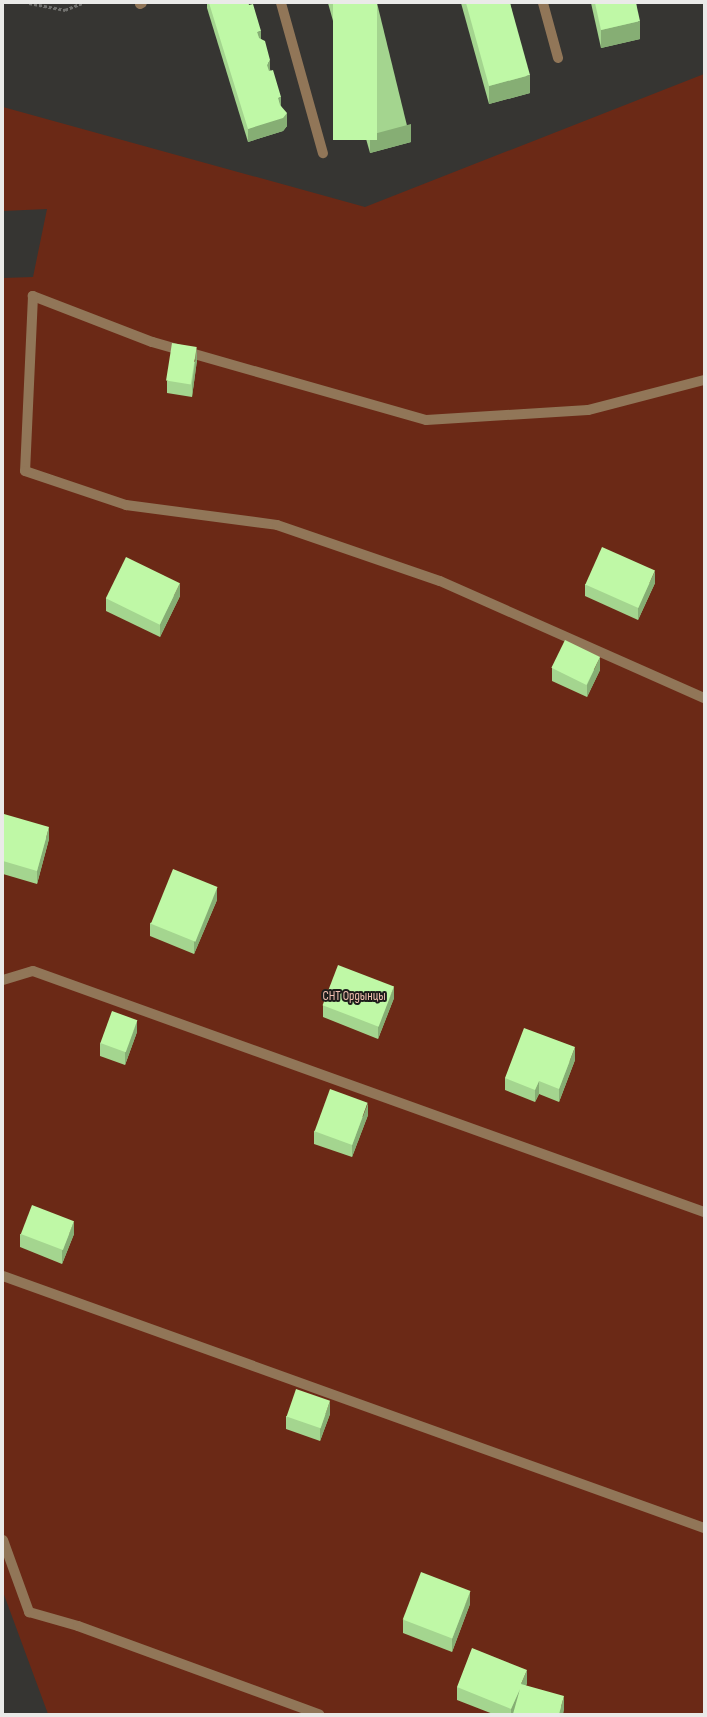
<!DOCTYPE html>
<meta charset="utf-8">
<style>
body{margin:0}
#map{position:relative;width:707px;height:1717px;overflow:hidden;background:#363532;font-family:"Sofia Sans Condensed",sans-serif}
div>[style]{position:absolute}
.green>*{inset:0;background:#6b2916}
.path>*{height:2.5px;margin-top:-1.25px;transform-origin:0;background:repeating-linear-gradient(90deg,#71716e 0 3px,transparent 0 5px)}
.minor>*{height:10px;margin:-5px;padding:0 5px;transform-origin:5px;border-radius:5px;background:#917658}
.wall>*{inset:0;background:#a4d58f}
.shaded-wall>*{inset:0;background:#86ae74}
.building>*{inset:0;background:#bff8a6;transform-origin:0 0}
span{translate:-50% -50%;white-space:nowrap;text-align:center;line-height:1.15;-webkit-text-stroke:4px #1d1d1b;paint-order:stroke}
.park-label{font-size:13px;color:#f0bfb0}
.frame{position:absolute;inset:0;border:4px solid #eaeae8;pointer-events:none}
</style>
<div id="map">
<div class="green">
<i style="clip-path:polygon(704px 74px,704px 1714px,48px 1714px,3px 1592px,3px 278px,33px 277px,47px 209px,3px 211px,3px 107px,365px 207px)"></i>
</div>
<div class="path">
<i style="left:29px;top:3px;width:37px;rotate:11deg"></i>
<i style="left:65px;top:10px;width:18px;rotate:-22deg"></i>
</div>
<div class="minor">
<i style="left:281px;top:3px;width:156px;rotate:74.4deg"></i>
<i style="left:543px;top:3px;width:57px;rotate:74.7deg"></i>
<i style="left:140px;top:4px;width:2px;rotate:-27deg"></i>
<i style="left:704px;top:380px;width:120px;rotate:165.5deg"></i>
<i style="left:588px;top:410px;width:162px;rotate:176.5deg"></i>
<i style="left:426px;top:420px;width:285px;rotate:-164.1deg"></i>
<i style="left:152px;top:342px;width:128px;rotate:-158.9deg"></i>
<i style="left:33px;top:296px;width:175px;rotate:92.6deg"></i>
<i style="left:25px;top:471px;width:107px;rotate:18.6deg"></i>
<i style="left:126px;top:505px;width:152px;rotate:7.5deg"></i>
<i style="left:277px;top:525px;width:172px;rotate:19deg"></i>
<i style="left:440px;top:581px;width:289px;rotate:23.9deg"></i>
<i style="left:3px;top:980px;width:31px;rotate:-17deg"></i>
<i style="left:33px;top:971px;width:713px;rotate:19.76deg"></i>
<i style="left:3px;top:1276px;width:745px;rotate:19.77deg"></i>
<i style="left:3px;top:1540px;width:77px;rotate:70.1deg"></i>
<i style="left:29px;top:1612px;width:51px;rotate:15.9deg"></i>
<i style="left:78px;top:1626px;width:257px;rotate:20.1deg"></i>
</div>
<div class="wall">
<i style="clip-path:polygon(207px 3px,248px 3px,261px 39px,287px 126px,283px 131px,248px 142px,207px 8px)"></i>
<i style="clip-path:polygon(328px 3px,377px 3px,411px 142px,370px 153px)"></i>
<i style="clip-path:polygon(461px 3px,510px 3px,530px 93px,489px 104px)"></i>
<i style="clip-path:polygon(591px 3px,636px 3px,640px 39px,601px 48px)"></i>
<i style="clip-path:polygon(197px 360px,192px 397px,167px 393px,167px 381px)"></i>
<i style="clip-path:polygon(655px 583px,638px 620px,585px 596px,585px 584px)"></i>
<i style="clip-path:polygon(180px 596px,160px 637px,106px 611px,106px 598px)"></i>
<i style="clip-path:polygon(552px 668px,600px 670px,587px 697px,552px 681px)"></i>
<i style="clip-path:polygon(3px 817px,49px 839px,37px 884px,3px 874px)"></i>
<i style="clip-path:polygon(217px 900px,194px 954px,150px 936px,150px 923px)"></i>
<i style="clip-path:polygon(394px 998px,378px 1039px,323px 1017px,323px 1005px)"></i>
<i style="clip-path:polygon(137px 1032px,125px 1065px,100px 1056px,100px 1043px)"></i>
<i style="clip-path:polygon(575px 1060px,559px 1102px,539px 1094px,535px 1102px,505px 1090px,505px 1078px)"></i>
<i style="clip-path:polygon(368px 1115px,352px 1157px,314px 1144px,314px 1131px)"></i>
<i style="clip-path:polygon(20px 1234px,74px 1234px,62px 1264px,20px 1247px)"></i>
<i style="clip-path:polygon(330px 1414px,320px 1441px,286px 1429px,286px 1416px)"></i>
<i style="clip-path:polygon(470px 1604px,452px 1652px,403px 1633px,403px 1620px)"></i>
<i style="clip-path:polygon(527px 1683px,526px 1686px,564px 1708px,563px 1714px,493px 1714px,457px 1700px,457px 1687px)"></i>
</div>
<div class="shaded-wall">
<i style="clip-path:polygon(640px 21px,640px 39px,601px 48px,601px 30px)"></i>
<i style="clip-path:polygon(261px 31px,261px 44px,257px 32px)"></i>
<i style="clip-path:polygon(270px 60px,270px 72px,267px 78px,267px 65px)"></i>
<i style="clip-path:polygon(530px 75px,530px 93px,489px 104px,489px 86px)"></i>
<i style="clip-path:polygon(281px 97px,281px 110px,278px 98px)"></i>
<i style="clip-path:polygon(287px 113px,287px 126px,283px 131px,248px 142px,248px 129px)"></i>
<i style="clip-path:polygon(411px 124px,411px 142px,370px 153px,370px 135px)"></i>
<i style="clip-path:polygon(197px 347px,197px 360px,192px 397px,192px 384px)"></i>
<i style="clip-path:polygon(655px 571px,655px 583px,638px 620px,638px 607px)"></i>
<i style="clip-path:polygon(180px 583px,180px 596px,160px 637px,160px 624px)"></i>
<i style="clip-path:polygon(600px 657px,600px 670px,587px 697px,587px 685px)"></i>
<i style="clip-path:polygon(49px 827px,49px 839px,37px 884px,37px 871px)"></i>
<i style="clip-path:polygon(217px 887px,217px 900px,194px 954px,194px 942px)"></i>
<i style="clip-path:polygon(394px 986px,394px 998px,378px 1039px,378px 1026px)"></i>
<i style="clip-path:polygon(137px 1020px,137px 1032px,125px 1065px,125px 1052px)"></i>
<i style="clip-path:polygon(575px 1047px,575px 1060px,559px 1102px,559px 1089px)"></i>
<i style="clip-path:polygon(539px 1081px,539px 1094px,535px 1102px,535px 1090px)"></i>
<i style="clip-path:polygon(368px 1103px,368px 1115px,352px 1157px,352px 1145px)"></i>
<i style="clip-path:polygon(74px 1221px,74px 1234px,62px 1264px,62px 1251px)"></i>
<i style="clip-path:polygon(330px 1401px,330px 1414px,320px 1441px,320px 1429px)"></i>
<i style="clip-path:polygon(470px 1591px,470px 1604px,452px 1652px,452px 1639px)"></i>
<i style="clip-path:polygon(527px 1670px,527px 1683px,521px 1697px,521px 1684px)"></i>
<i style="clip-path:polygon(520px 1689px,515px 1714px,511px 1714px,511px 1709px)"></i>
<i style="clip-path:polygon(564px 1696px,564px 1708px,563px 1714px,559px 1714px)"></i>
</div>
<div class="building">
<i style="clip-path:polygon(209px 3px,248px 3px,249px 5px,253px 4px,261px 31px,257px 32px,259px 38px,265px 41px,270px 60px,267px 65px,269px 71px,273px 70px,281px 97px,278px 98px,280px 105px,287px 113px,283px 118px,248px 129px)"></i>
<i style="left:333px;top:3px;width:44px;height:137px"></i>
<i style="clip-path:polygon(466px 3px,510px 3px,530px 75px,489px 86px)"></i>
<i style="clip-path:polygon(595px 3px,636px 3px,640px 21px,601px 30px)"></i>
<i style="left:172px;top:343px;width:25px;height:38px;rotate:9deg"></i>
<i style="left:602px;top:547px;width:58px;height:41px;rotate:24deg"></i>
<i style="left:126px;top:557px;width:60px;height:46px;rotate:26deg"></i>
<i style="left:565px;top:640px;width:39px;height:31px;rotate:26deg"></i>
<i style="clip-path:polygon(4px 814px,49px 827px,37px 871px,3px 861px,3px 817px)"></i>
<i style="left:173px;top:869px;width:48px;height:59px;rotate:22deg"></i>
<i style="left:338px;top:965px;width:60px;height:43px;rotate:21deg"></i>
<i style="left:112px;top:1011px;width:27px;height:34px;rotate:20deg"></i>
<i style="clip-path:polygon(524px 1028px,575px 1047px,559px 1089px,539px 1081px,535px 1090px,505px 1078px)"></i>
<i style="left:330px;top:1089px;width:40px;height:45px;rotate:20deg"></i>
<i style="left:32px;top:1205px;width:45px;height:31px;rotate:21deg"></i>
<i style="left:296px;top:1389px;width:36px;height:29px;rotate:19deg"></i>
<i style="left:421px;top:1572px;width:53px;height:51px;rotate:21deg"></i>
<i style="clip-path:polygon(472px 1648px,527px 1670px,521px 1684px,564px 1696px,559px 1714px,513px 1714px,520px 1689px,511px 1709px,457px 1687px)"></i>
</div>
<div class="park-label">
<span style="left:354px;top:996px">СНТ Ордынцы</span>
</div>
<div class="frame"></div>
</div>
